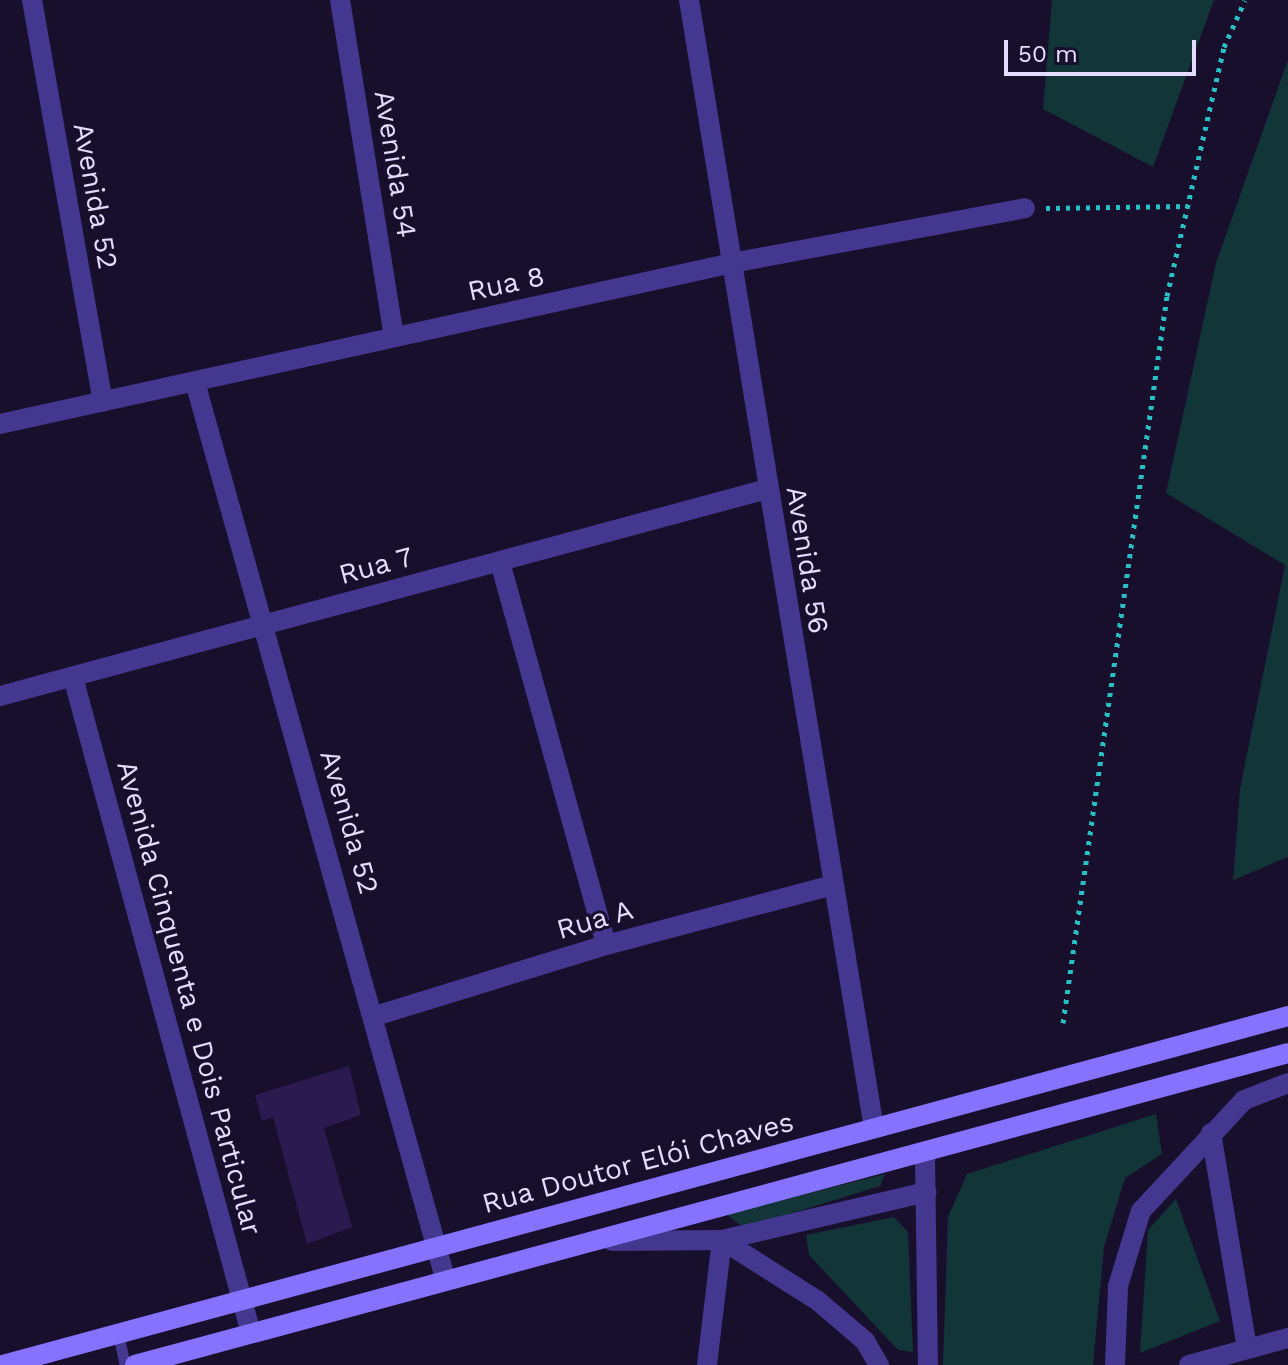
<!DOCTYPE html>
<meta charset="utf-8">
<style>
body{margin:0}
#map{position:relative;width:1288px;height:1365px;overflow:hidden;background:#180f2d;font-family:"Work Sans",sans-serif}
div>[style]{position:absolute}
.green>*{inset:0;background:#123538}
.building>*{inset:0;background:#2b1a50}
.path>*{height:5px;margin-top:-2.5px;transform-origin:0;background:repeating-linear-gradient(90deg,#27c0c7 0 4px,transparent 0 10px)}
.lane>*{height:11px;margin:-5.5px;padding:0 5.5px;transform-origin:5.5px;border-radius:5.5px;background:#44378f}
.street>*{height:20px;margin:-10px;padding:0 10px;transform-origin:10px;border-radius:10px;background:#44378f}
.secondary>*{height:20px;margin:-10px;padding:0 10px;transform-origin:10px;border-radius:10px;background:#8573ff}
span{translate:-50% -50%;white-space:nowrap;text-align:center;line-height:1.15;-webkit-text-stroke:6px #180f2d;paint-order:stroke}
.street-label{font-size:28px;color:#e4dcff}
.scale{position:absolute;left:1004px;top:40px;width:192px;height:36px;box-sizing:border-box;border:4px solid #e4dcff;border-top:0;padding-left:10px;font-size:24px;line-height:28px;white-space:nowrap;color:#e4dcff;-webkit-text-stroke:6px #180f2d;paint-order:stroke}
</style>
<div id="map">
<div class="green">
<i style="clip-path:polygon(1052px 0,1214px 0,1153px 167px,1043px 109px)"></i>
<i style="clip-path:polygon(1288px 60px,1288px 857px,1233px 880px,1240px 789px,1285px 565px,1166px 493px,1216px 263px)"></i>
<i style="clip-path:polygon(1156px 1114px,1162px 1154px,1125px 1178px,1104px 1247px,1093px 1365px,943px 1365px,948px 1217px,967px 1174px)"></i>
<i style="clip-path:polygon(885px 1174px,880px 1186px,744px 1228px,726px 1214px)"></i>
<i style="clip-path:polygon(1176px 1199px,1220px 1321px,1140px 1353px,1148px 1230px)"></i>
<i style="clip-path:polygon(894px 1217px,908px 1232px,913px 1352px,898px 1350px,809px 1255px,806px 1235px)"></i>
</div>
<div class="building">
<i style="clip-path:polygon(349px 1066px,361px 1115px,324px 1128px,352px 1227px,307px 1244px,273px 1117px,262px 1121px,255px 1095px)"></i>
</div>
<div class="path">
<i style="left:1046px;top:208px;width:142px;rotate:-0.8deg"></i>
<i style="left:1063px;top:1023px;width:734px;rotate:-81.86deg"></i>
<i style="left:1167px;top:296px;width:255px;rotate:-77.1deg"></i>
<i style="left:1224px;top:47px;width:51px;rotate:-65.9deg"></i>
</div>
<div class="lane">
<i style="left:118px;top:1333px;width:33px;rotate:78deg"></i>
</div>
<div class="street">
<i style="left:32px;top:0;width:408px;rotate:80deg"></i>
<i style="left:340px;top:0;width:341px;rotate:80.9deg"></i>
<i style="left:689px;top:0;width:1143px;rotate:80.69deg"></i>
<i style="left:195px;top:382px;width:930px;rotate:74.41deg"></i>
<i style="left:0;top:424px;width:749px;rotate:-12.4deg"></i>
<i style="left:732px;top:263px;width:298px;rotate:-10.6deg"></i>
<i style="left:500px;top:562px;width:397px;rotate:74.5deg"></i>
<i style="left:73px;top:677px;width:680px;rotate:74.82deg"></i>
<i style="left:0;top:696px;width:794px;rotate:-15.1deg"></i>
<i style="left:375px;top:1016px;width:242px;rotate:-17.1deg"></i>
<i style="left:606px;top:945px;width:235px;rotate:-14.8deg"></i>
<i style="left:1211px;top:1133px;width:217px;rotate:80.5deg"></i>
<i style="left:925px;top:1155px;width:210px;rotate:89.2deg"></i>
<i style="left:612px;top:1241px;width:110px;rotate:-0.5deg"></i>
<i style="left:722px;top:1240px;width:114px;rotate:32.4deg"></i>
<i style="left:818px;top:1301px;width:62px;rotate:40.4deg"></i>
<i style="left:865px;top:1341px;width:28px;rotate:60deg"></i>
<i style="left:707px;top:1365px;width:126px;rotate:-83.2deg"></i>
<i style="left:722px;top:1240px;width:210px;rotate:-13.2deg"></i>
<i style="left:1115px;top:1365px;width:79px;rotate:-87.8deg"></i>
<i style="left:1118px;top:1286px;width:78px;rotate:-73deg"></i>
<i style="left:1141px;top:1211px;width:151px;rotate:-47.1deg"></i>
<i style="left:1244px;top:1100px;width:47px;rotate:-21.1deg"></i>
<i style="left:1189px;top:1365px;width:103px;rotate:-15.3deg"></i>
</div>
<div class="secondary">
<i style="left:3px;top:1365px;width:1332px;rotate:-15.19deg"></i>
<i style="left:135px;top:1365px;width:1194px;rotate:-15.14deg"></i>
</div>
<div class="street-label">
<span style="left:395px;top:164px;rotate:81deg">Avenida 54</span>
<span style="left:95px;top:196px;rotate:80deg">Avenida 52</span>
<span style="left:506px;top:284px;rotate:-12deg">Rua 8</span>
<span style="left:807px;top:560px;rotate:81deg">Avenida 56</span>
<span style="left:376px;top:566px;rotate:-15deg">Rua 7</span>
<span style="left:349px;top:822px;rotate:74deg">Avenida 52</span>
<span style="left:595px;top:920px;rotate:-16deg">Rua A</span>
<span style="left:189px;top:998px;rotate:75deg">Avenida Cinquenta e Dois Particular</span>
<span style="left:638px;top:1163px;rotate:-15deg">Rua Doutor Elói Chaves</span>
</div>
<div class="scale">50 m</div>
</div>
